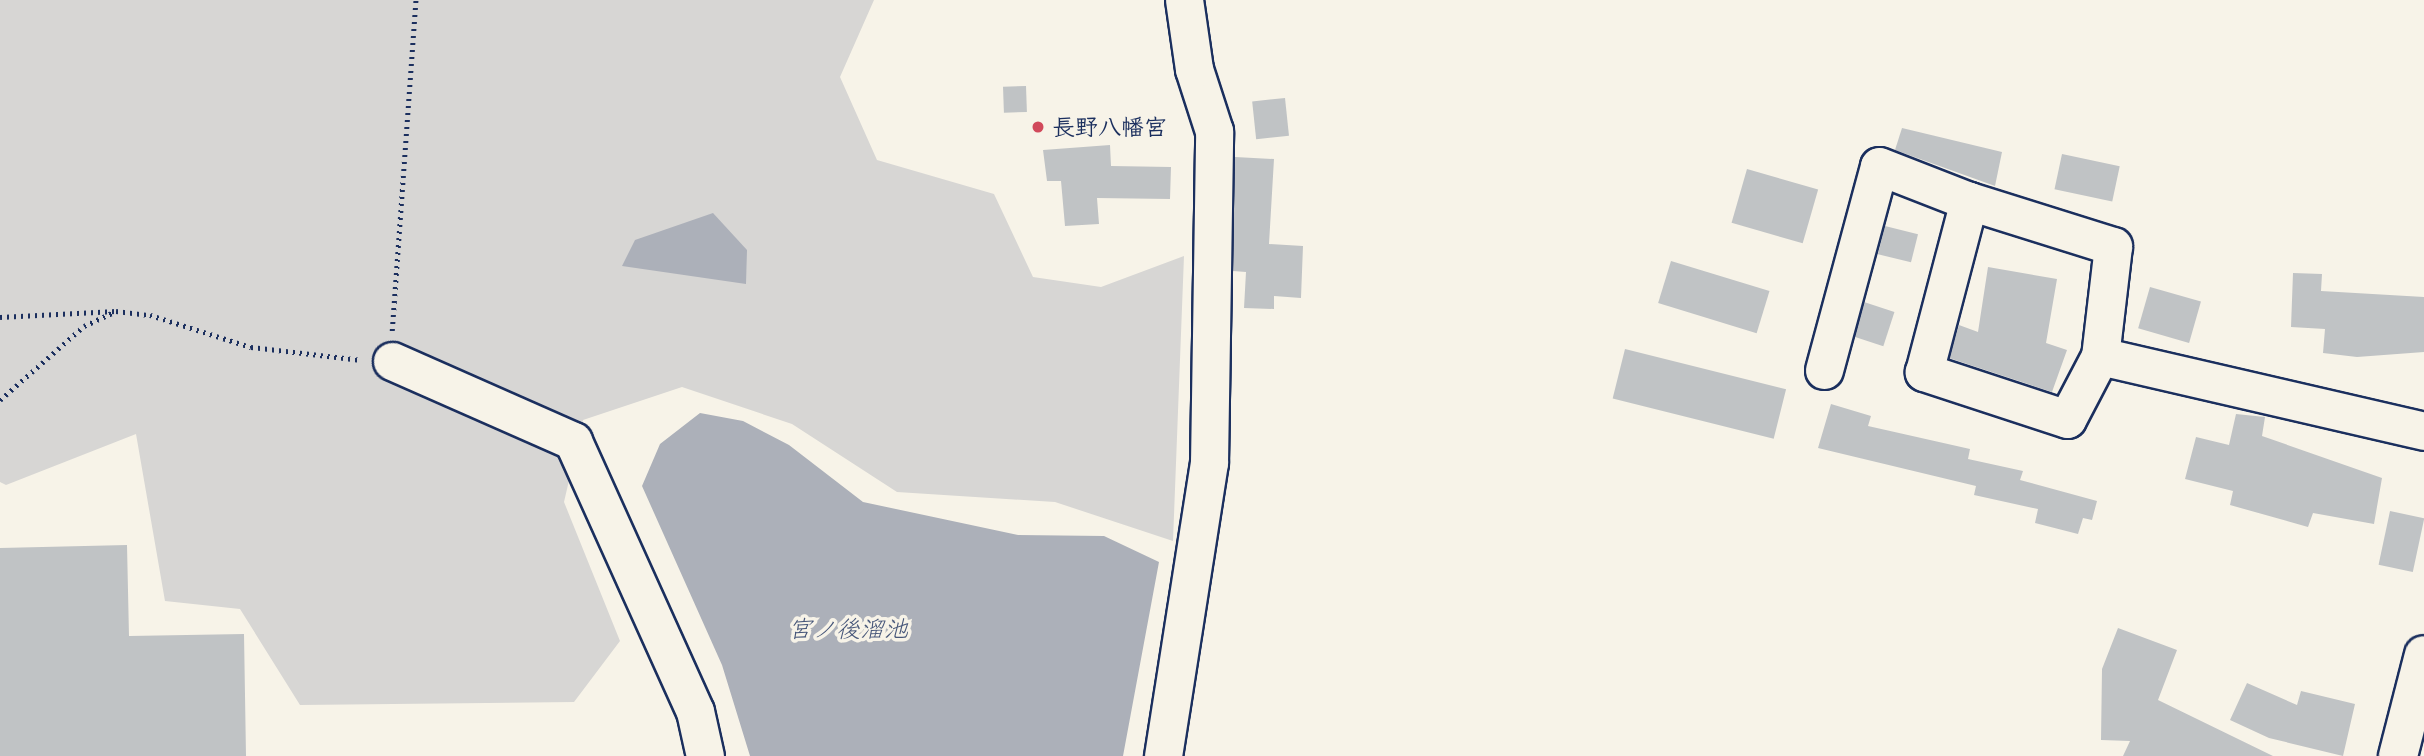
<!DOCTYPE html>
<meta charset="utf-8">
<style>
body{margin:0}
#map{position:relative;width:2424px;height:756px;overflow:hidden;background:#f7f3e8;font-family:"Patrick Hand","Klee One",sans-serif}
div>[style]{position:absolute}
.green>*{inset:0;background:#d7d6d4}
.water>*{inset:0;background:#acb0b9}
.building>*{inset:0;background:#c0c3c5;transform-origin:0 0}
.path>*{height:4.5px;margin-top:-2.25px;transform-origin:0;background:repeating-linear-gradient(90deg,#1b2f5e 0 2px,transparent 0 7px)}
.roads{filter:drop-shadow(2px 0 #1b2f5e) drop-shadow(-2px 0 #1b2f5e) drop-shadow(0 2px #1b2f5e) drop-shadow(0 -2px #1b2f5e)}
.minor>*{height:37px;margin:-18.5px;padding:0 18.5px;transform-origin:18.5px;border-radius:18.5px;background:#f7f3e8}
.primary>*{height:38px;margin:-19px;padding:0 19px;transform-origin:19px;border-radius:19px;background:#f7f3e8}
.dots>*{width:19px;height:19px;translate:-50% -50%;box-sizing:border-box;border:4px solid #f7f3e8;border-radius:50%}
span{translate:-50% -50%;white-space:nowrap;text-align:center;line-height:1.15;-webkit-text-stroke:7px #f7f3e8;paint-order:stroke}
.poi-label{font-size:23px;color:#1b2f5e;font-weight:700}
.left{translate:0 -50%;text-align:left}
.water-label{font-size:24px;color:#465679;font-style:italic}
</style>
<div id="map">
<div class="green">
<i style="clip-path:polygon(0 0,874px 0,840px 77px,877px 160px,994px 194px,1033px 277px,1101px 287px,1184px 256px,1173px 541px,1055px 502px,897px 492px,792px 424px,682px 387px,583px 420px,564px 502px,620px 641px,574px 702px,300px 705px,240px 609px,165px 601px,136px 434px,6px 485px,0 482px)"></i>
</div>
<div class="water">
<i style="clip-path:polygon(713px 213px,747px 250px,746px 284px,622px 266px,635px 240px)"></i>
<i style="clip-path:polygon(700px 413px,743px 421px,789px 445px,863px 502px,1018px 535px,1104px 536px,1159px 562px,1123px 756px,750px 756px,722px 665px,642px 486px,660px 444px)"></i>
</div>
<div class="building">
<i style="left:1026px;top:86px;width:26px;height:23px;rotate:88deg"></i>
<i style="left:1285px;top:98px;width:38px;height:33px;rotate:84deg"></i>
<i style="clip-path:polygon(1902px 128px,2002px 152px,1995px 186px,1895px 150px)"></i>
<i style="clip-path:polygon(1110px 145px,1111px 166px,1171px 167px,1170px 199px,1097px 198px,1099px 224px,1065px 226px,1061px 181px,1047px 181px,1043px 150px)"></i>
<i style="left:2062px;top:154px;width:59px;height:36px;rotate:12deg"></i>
<i style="clip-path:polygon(1235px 157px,1274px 159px,1269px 244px,1303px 246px,1301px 298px,1274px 296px,1274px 309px,1244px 308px,1246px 272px,1233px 271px)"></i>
<i style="left:1747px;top:169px;width:74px;height:56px;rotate:16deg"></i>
<i style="left:1885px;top:226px;width:34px;height:29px;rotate:14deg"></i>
<i style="left:1671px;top:261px;width:103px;height:44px;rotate:17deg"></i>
<i style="clip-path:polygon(1988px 267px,2057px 279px,2046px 343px,2067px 350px,2052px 392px,1949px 358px,1959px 325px,1978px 332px)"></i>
<i style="clip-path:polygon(2293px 273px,2322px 274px,2321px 291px,2424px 297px,2424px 352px,2357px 357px,2323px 353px,2325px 329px,2291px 327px)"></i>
<i style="left:2150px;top:287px;width:53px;height:43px;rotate:16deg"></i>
<i style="left:1864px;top:302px;width:32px;height:36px;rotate:18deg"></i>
<i style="left:1625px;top:349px;width:166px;height:51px;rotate:14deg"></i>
<i style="clip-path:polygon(1831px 404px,1871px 416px,1868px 426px,1970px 449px,1968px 459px,2023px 471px,2020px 480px,2097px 501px,2092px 520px,2083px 518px,2078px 534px,2035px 523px,2038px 509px,1974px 495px,1976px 486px,1818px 448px)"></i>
<i style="clip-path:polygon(2236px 414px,2265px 417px,2262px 436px,2382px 478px,2374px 524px,2313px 513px,2308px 527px,2230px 505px,2233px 491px,2185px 479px,2196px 437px,2229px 445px)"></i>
<i style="left:2390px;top:511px;width:35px;height:55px;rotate:12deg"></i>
<i style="clip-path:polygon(127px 545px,129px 636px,244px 634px,246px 756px,0 756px,0 548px)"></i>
<i style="clip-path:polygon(2118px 628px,2177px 650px,2158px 700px,2273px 756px,2123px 756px,2130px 741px,2101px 740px,2102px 669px)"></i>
<i style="clip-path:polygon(2247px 683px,2297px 705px,2301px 691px,2355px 704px,2343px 756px,2269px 738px,2230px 720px)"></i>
</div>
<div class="path">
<i style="left:0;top:317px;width:116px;rotate:-3deg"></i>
<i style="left:116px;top:311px;width:34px;rotate:7deg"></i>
<i style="left:150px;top:315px;width:106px;rotate:17.6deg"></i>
<i style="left:251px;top:347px;width:111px;rotate:6.7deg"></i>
<i style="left:392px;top:331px;width:332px;rotate:-85.9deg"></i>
<i style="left:0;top:400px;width:112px;rotate:-41.4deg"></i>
<i style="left:84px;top:326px;width:31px;rotate:-25deg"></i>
</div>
<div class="roads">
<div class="minor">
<i style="left:1969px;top:201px;width:151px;rotate:17.4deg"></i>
<i style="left:2113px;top:246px;width:111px;rotate:96.7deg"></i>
<i style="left:2100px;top:356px;width:71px;rotate:117.6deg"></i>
<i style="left:2067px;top:419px;width:151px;rotate:-161.8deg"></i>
<i style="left:1924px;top:372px;width:177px;rotate:-75.3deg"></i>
<i style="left:2100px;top:356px;width:333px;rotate:13deg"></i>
<i style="left:392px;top:361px;width:198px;rotate:23.8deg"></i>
<i style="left:573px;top:441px;width:296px;rotate:65.7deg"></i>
<i style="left:695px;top:711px;width:46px;rotate:77.5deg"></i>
<i style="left:1824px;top:370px;width:211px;rotate:-74.9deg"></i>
<i style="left:1879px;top:166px;width:97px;rotate:21.3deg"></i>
<i style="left:1163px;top:756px;width:297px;rotate:-81.1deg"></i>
<i style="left:1209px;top:463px;width:332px;rotate:-89.1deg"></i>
<i style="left:1214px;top:131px;width:65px;rotate:-107.9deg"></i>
<i style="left:1194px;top:69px;width:70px;rotate:-98.2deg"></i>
</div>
<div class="primary">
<i style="left:2398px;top:756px;width:104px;rotate:-75.6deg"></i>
</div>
</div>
<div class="dots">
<i style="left:1038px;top:127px;background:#d1495b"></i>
</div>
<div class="poi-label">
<span class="left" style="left:1052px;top:127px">長野八幡宮</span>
</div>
<div class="water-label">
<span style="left:848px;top:629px">宮ノ後溜池</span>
</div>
</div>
